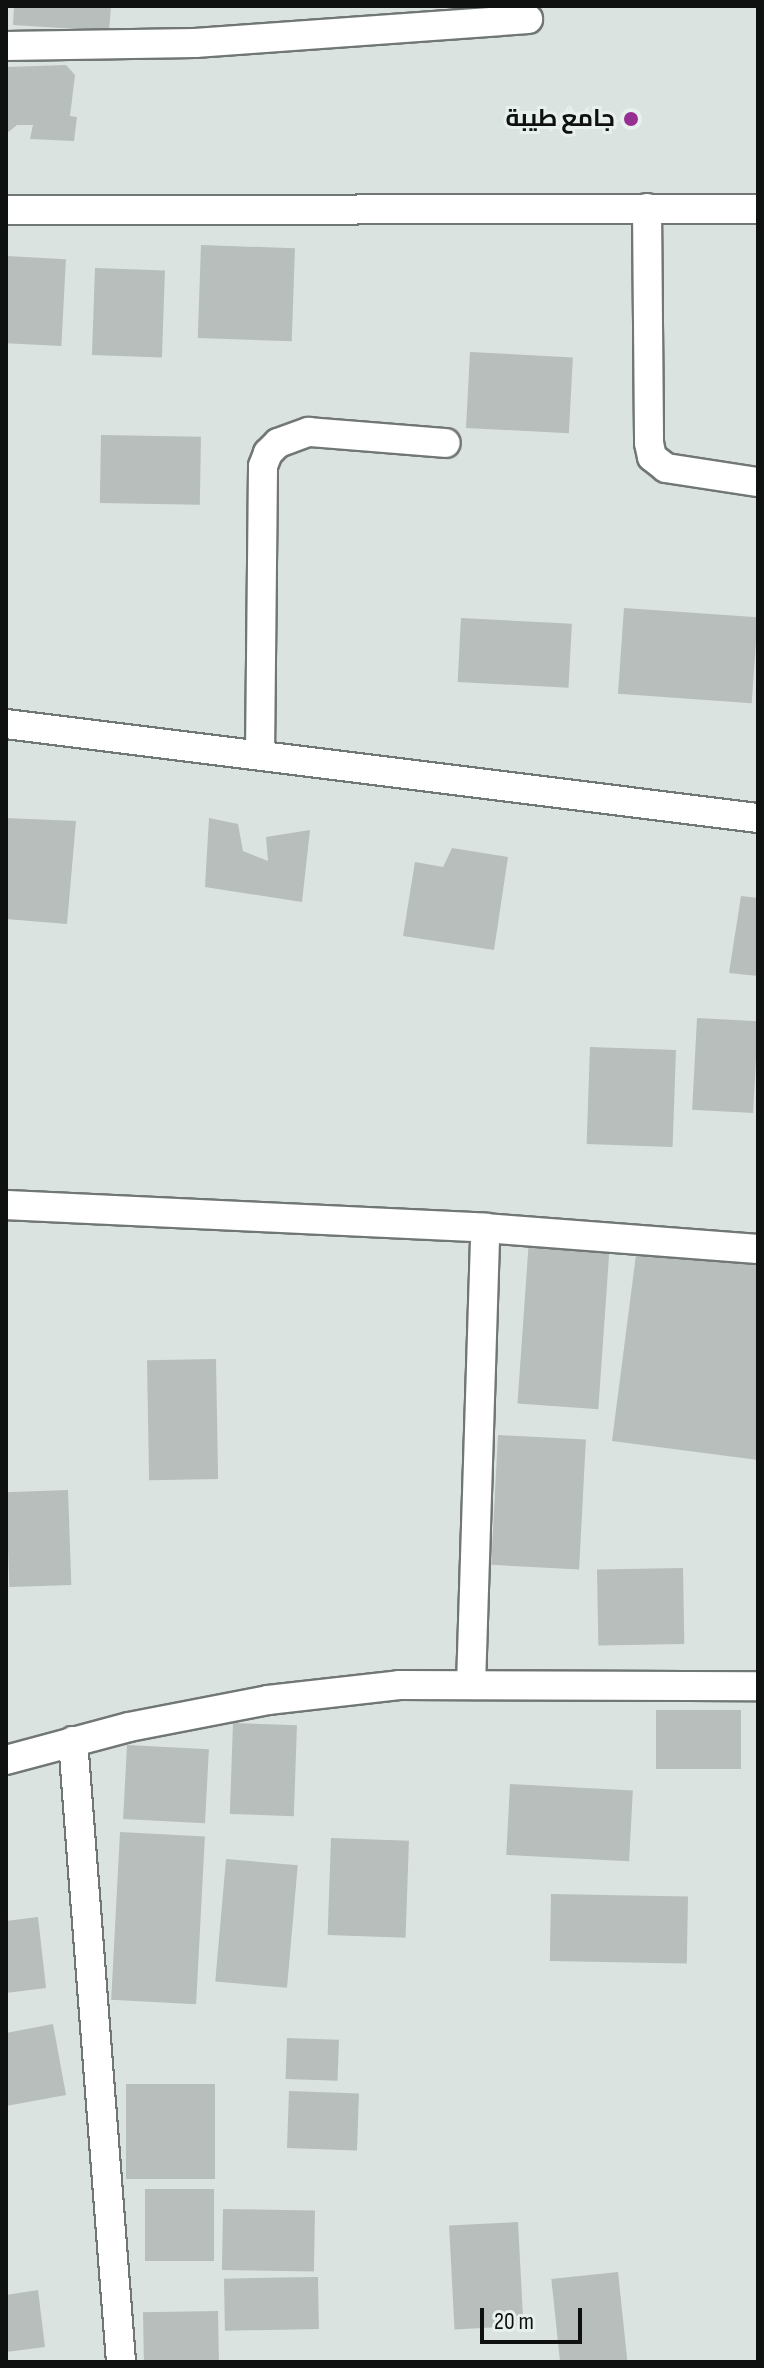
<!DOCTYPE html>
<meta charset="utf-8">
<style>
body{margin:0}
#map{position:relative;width:764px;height:2368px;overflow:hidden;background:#dbe3e0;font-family:"Sofia Sans Condensed",Cairo,sans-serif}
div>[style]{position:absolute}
.building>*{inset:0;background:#b7bebc;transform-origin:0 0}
.roads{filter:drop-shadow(2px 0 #717776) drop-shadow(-2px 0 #717776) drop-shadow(0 2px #717776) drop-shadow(0 -2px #717776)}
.minor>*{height:28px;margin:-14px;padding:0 14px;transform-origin:14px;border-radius:14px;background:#fff}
.dots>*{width:22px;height:22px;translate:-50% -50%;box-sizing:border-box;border:4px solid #e8f0ee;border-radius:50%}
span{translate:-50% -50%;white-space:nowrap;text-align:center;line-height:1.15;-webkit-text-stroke:6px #e8f0ee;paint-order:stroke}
.poi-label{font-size:24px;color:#0e1110;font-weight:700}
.right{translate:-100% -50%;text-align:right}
.frame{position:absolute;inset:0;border:8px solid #0e1110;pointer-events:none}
.scale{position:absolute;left:480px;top:2308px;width:102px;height:36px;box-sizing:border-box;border:4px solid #0e1110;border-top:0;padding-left:10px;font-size:24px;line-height:28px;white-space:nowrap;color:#0e1110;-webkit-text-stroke:6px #e8f0ee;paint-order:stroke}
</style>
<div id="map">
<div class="building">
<i style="clip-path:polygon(14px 6px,111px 6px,109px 31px,13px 25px)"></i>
<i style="clip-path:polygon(66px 65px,75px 75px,70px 116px,77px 117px,74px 141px,30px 139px,33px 125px,17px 125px,6px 134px,6px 67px)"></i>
<i style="left:201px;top:245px;width:94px;height:93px;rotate:2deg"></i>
<i style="left:6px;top:256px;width:60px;height:87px;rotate:3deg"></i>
<i style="left:95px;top:268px;width:70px;height:87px;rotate:2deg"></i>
<i style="left:470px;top:352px;width:103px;height:76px;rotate:3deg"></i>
<i style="left:101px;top:435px;width:100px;height:68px;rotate:1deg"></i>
<i style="left:624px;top:608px;width:134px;height:86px;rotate:4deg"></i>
<i style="left:461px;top:618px;width:111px;height:64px;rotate:3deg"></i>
<i style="clip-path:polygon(6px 818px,76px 821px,67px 924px,6px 919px)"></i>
<i style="clip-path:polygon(209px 818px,238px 824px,243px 851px,268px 861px,266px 837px,310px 830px,302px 902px,205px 887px)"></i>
<i style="clip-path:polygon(452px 848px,508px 857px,494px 950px,403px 936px,415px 862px,443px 867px)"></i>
<i style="clip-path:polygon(741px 896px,758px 898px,758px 976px,729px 973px)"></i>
<i style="left:697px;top:1018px;width:61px;height:92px;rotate:3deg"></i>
<i style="left:590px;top:1047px;width:86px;height:97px;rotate:2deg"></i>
<i style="left:529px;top:1239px;width:81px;height:165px;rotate:4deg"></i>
<i style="clip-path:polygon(637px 1247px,758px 1263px,758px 1460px,612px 1441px)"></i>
<i style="left:216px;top:1359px;width:120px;height:69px;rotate:89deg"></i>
<i style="left:498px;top:1435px;width:88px;height:130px;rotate:3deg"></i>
<i style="left:68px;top:1490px;width:95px;height:62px;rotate:88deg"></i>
<i style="left:683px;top:1568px;width:76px;height:86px;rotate:89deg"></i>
<i style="left:741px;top:1710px;width:59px;height:85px;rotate:90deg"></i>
<i style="left:233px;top:1723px;width:64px;height:91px;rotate:2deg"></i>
<i style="left:127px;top:1745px;width:82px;height:74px;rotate:3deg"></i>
<i style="left:510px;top:1784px;width:123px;height:71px;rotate:3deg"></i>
<i style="left:120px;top:1832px;width:85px;height:168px;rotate:3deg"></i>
<i style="left:331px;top:1838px;width:78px;height:97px;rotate:2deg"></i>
<i style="left:226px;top:1859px;width:72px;height:123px;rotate:5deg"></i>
<i style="left:551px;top:1894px;width:137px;height:67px;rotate:1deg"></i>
<i style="clip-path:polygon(38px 1917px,46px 1988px,6px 1993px,6px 1921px)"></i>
<i style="clip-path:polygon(53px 2024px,66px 2095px,6px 2106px,6px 2033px)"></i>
<i style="left:287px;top:2038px;width:52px;height:41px;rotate:2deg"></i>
<i style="left:126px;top:2084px;width:89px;height:95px"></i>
<i style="left:289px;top:2091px;width:70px;height:57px;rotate:2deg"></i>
<i style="left:145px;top:2189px;width:69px;height:72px"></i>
<i style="left:223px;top:2209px;width:92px;height:61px;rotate:1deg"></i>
<i style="left:518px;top:2222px;width:104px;height:69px;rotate:87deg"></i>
<i style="left:618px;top:2272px;width:91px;height:67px;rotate:84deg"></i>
<i style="left:318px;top:2277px;width:52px;height:94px;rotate:89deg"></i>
<i style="clip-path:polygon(38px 2290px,45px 2347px,6px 2352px,6px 2295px)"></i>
<i style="left:218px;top:2311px;width:51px;height:75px;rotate:89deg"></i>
</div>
<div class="roads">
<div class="minor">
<i style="left:6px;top:46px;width:189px;rotate:-0.9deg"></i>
<i style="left:195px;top:43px;width:334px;rotate:-4.1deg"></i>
<i style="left:647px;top:208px;width:235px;rotate:89.5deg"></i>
<i style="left:649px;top:443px;width:14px;rotate:78deg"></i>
<i style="left:652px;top:457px;width:18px;rotate:38deg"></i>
<i style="left:666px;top:468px;width:93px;rotate:8.7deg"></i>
<i style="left:6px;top:210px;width:752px;rotate:-0.08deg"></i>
<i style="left:6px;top:724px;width:758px;rotate:7.13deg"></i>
<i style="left:260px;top:755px;width:289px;rotate:-89.4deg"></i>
<i style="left:263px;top:466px;width:14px;rotate:-69deg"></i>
<i style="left:268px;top:453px;width:14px;rotate:-45deg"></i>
<i style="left:278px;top:443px;width:33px;rotate:-20deg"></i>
<i style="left:309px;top:432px;width:137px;rotate:4.6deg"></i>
<i style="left:6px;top:1205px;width:480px;rotate:2.7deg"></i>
<i style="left:485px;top:1228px;width:274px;rotate:4.4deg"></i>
<i style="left:471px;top:1685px;width:457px;rotate:-88.2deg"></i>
<i style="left:73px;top:1741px;width:623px;rotate:85.58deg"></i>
<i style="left:6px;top:1760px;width:127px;rotate:-15deg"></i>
<i style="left:129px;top:1727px;width:142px;rotate:-11deg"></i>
<i style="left:268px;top:1700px;width:132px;rotate:-6.5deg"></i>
<i style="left:399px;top:1685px;width:359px;rotate:0.2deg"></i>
</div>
</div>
<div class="dots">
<i style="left:631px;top:119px;background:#972f93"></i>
</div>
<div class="poi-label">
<span class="right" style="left:615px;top:119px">جامع طيبة</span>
</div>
<div class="frame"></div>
<div class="scale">20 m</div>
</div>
